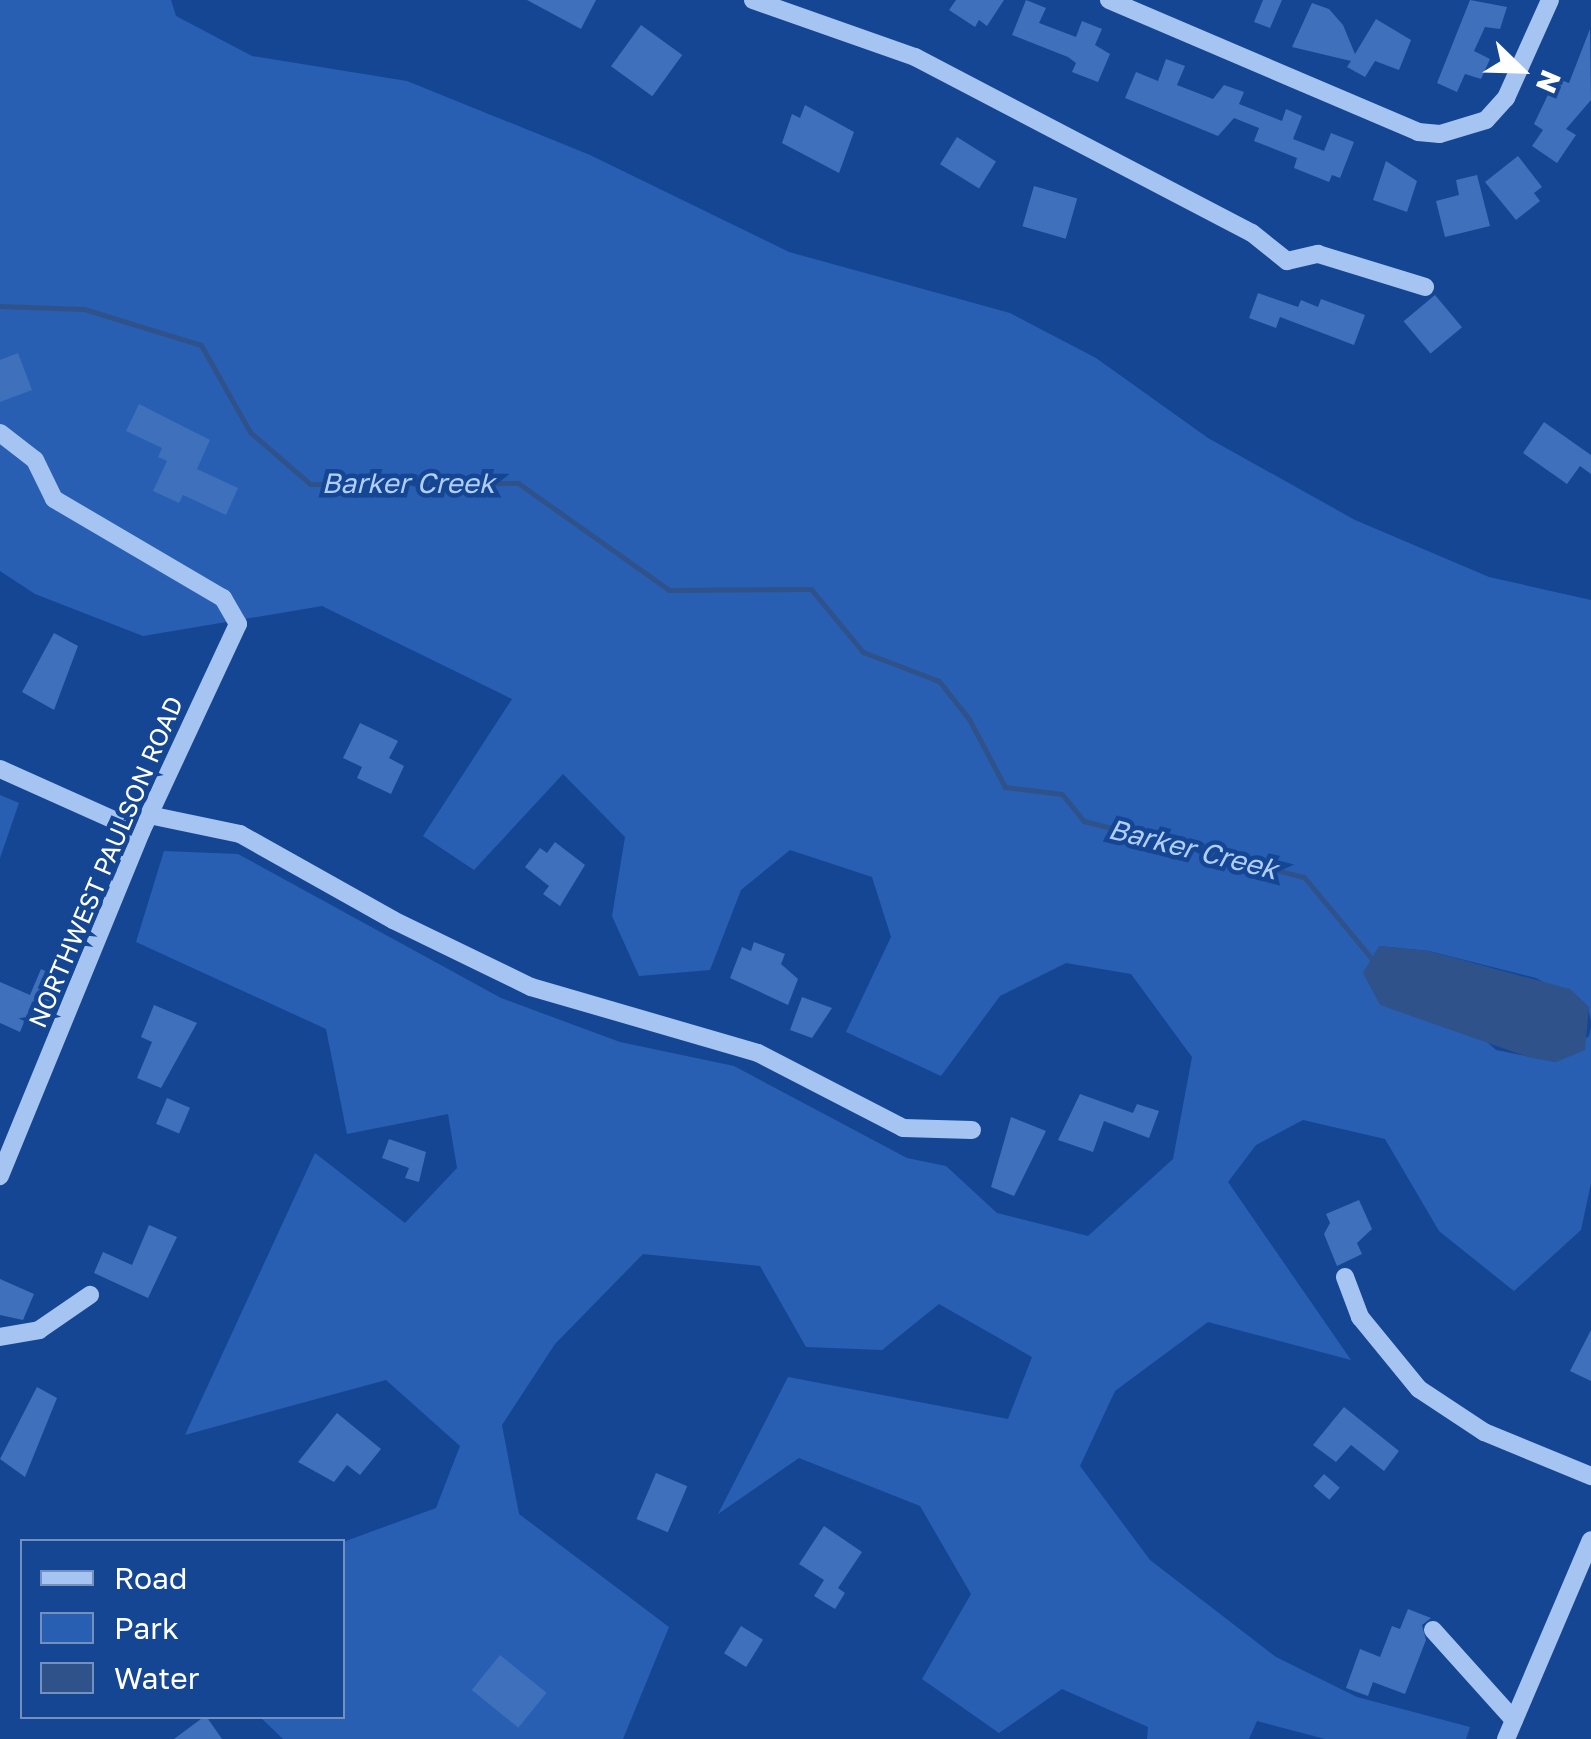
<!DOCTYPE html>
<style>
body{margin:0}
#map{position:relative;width:1591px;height:1739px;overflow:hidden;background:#154693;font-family:"Golos Text",sans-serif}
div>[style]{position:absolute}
.green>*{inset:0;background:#285fb2}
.water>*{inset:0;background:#2f528b}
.stream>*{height:5px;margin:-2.5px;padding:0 2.5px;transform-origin:2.5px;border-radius:2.5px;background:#2f528b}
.building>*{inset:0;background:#3e70bb;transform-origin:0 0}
.minor>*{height:18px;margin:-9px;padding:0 9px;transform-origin:9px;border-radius:9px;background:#a5c4f1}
span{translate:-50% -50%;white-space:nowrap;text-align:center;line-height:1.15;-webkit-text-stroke:9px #154693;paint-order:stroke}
.street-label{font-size:25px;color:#fff}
.water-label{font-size:28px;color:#b1cef8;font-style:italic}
.legend{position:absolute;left:20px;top:1539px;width:325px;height:180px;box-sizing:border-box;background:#154693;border:2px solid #7390be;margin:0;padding:12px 18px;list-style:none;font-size:30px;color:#fff}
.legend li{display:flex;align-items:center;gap:20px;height:50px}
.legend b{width:50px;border:2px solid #7390be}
.north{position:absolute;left:1471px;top:20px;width:100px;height:100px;-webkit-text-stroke:8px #154693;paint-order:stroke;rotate:113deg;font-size:28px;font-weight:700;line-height:40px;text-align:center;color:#fff}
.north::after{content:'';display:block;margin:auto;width:35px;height:45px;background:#fff;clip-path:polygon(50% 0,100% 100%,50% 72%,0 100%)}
</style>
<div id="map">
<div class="green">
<i style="clip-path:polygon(0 0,171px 0,176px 16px,252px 56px,407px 81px,590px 155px,789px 252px,1010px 313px,1096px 358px,1208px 438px,1355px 520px,1489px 577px,1591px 600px,1591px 1022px,1588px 1007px,1536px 978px,1429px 951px,1379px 946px,1496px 1050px,1556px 1062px,1589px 1036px,1591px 1027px,1591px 1183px,1581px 1230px,1514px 1291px,1439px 1231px,1385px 1139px,1303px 1120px,1256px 1145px,1228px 1182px,1351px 1360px,1208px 1322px,1115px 1391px,1080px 1466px,1150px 1560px,1276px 1657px,1357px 1697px,1470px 1727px,1466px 1739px,1325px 1739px,1257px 1721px,1249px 1739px,1147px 1739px,1148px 1727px,1062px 1689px,999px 1733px,922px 1679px,971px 1594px,920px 1506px,799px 1458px,718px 1514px,788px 1377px,1008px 1419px,1032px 1357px,939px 1304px,882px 1350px,806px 1347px,760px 1266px,643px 1254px,555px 1344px,502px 1425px,519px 1514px,669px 1627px,623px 1739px,283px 1739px,260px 1717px,342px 1716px,343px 1542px,436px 1508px,460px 1446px,386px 1380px,185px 1435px,315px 1153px,405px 1223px,457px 1168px,448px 1114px,347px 1134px,326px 1029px,136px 942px,164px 851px,238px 854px,501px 998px,620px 1042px,734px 1066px,907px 1158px,946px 1166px,997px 1213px,1088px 1236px,1173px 1159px,1192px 1057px,1131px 974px,1066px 963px,1000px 996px,941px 1076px,846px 1032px,891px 937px,872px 877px,790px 850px,741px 890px,710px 970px,639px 976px,612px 916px,625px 837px,563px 774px,474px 870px,423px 836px,512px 699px,322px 606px,143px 636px,35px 594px,0 571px)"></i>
<i style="clip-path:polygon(0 795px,19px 803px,0 858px)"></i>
</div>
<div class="water">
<i style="clip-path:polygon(1379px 946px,1429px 951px,1570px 989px,1589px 1007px,1585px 1050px,1556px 1062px,1528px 1057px,1380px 1005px,1363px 973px)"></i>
</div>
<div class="stream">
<i style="left:0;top:306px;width:84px;rotate:2deg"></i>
<i style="left:84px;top:309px;width:122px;rotate:17.1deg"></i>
<i style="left:201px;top:345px;width:100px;rotate:60.6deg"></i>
<i style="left:250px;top:432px;width:79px;rotate:40.9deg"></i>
<i style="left:310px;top:484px;width:208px;rotate:-0.3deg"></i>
<i style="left:518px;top:483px;width:185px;rotate:35.3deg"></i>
<i style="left:669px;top:590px;width:142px;rotate:-0.4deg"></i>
<i style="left:811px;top:589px;width:82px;rotate:50.5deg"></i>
<i style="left:863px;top:652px;width:81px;rotate:20.9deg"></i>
<i style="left:939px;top:681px;width:48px;rotate:51.7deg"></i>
<i style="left:969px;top:719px;width:77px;rotate:62.1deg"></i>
<i style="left:1005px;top:787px;width:57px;rotate:7deg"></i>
<i style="left:1062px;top:794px;width:35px;rotate:51deg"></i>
<i style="left:1084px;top:821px;width:227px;rotate:14.3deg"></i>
<i style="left:1304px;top:877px;width:107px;rotate:50.3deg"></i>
</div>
<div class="building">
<i style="clip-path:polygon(527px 0,596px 0,581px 29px)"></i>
<i style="clip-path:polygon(956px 0,1004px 0,987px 26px,979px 20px,975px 27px,949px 10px)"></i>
<i style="clip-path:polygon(1026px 0,1046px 8px,1039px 23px,1076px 37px,1082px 21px,1102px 29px,1095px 45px,1110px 54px,1098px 82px,1072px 72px,1076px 63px,1068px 57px,1012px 35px)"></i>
<i style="clip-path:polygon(1263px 0,1282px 0,1270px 28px,1254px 22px)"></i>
<i style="clip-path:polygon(1470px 0,1507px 7px,1500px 29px,1485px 27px,1474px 51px,1490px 59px,1481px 79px,1465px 74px,1457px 92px,1437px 83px)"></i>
<i style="clip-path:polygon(1312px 3px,1329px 9px,1343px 25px,1355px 54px,1376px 19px,1411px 40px,1399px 70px,1375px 61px,1365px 77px,1347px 67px,1351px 61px,1292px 47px)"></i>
<i style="left:641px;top:25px;width:51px;height:51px;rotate:36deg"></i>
<i style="clip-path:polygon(1590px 29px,1591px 100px,1566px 129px,1576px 135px,1557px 163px,1532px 146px,1543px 130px,1534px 124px,1556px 78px,1569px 83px)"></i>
<i style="clip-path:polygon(1166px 59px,1185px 66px,1177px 85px,1213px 99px,1224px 85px,1244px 92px,1239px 104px,1282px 121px,1286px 109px,1302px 116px,1293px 139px,1324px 151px,1331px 133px,1354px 142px,1340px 178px,1332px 175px,1329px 182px,1294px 168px,1297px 158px,1254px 141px,1259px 128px,1234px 118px,1218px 136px,1125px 98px,1136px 72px,1158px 81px)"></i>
<i style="clip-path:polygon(805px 105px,854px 132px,839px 173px,782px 143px,792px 114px,800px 118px)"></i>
<i style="left:957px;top:137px;width:46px;height:32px;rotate:32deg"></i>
<i style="clip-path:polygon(1518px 156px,1542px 187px,1534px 193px,1540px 201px,1516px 220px,1485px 182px)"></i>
<i style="clip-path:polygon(1386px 161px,1417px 181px,1407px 212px,1373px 200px)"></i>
<i style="clip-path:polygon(1477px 175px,1490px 226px,1445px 237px,1436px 201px,1459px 195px,1456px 180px)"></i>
<i style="left:1034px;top:186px;width:45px;height:42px;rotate:16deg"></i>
<i style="clip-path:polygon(1258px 293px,1298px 307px,1301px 300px,1318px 307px,1321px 299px,1365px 315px,1354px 345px,1280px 317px,1276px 328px,1249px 318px)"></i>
<i style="left:1435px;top:295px;width:42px;height:41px;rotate:50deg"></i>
<i style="clip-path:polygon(18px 353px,32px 390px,0 402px,0 360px)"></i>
<i style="clip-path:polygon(139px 404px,210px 440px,197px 469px,238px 488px,226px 515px,183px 495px,179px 503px,153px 491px,167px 461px,158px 457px,162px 448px,126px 431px)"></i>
<i style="clip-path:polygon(1544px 422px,1591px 455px,1591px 474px,1580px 466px,1567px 484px,1523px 453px)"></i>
<i style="clip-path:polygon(54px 633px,78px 646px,54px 710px,22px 692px)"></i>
<i style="clip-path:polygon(360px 723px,398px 741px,389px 758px,404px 766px,391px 794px,357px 778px,362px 767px,343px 758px)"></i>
<i style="clip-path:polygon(555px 842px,585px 865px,560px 906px,543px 894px,549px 886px,525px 867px,540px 848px,547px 853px)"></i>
<i style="clip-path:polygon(754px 942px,785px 954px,781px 964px,798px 979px,788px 1005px,730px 978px,742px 947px,751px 951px)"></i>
<i style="clip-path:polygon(41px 969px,66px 980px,53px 1010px,33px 1001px,20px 1032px,0 1023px,0 982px,30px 995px)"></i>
<i style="clip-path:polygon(802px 997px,832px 1008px,812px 1038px,790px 1030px)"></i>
<i style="clip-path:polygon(154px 1005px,197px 1023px,161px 1088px,137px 1078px,152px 1042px,141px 1037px)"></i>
<i style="clip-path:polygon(1080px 1094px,1133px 1113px,1137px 1104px,1159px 1111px,1149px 1138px,1104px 1121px,1093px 1152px,1058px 1140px)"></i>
<i style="left:167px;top:1098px;width:25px;height:28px;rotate:23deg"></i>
<i style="clip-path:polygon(1011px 1117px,1046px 1131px,1014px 1196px,991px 1187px)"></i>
<i style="clip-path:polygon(389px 1139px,426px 1152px,419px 1182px,405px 1178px,409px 1168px,382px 1158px)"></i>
<i style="clip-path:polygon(1359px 1200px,1372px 1229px,1357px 1243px,1362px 1254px,1337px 1266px,1324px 1234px,1330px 1223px,1326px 1214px)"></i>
<i style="clip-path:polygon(149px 1225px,177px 1237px,148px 1298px,94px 1273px,103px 1252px,132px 1265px)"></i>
<i style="clip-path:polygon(0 1279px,34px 1294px,23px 1320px,0 1315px)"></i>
<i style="clip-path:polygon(1591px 1330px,1591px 1381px,1570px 1371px)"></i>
<i style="clip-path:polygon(37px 1387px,57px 1398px,25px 1477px,0 1459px)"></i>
<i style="clip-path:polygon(1344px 1407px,1399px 1451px,1384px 1471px,1351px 1445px,1336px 1462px,1313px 1445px)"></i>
<i style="clip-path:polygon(337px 1413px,381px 1449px,360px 1475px,347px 1465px,334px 1482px,298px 1462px)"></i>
<i style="left:656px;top:1473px;width:34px;height:50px;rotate:23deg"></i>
<i style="left:1324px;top:1474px;width:21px;height:16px;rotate:41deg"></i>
<i style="clip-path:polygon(824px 1526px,862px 1552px,838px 1588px,845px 1593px,835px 1609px,814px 1596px,824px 1580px,799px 1564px)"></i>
<i style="clip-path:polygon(1408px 1609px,1431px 1618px,1422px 1625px,1426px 1640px,1405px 1694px,1373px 1682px,1368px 1696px,1346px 1688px,1360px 1649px,1380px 1657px,1392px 1626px,1400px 1629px)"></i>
<i style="left:741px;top:1626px;width:26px;height:32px;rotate:32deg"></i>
<i style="left:500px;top:1655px;width:60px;height:45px;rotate:39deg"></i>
<i style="clip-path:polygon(206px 1716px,222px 1739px,174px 1739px,205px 1716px)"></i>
</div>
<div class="minor">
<i style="left:753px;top:0;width:172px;rotate:19.4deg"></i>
<i style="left:915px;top:57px;width:380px;rotate:27.6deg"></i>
<i style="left:1252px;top:233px;width:45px;rotate:38.7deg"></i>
<i style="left:1287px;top:261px;width:32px;rotate:-13deg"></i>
<i style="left:1318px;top:254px;width:112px;rotate:17.1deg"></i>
<i style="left:1109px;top:0;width:336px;rotate:23.1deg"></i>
<i style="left:1418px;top:132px;width:22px;rotate:5deg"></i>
<i style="left:1440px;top:134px;width:48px;rotate:-16.9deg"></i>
<i style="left:1486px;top:120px;width:30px;rotate:-48deg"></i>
<i style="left:1506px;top:98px;width:107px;rotate:-65.8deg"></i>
<i style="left:0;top:433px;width:44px;rotate:37.6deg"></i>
<i style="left:35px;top:460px;width:43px;rotate:64deg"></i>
<i style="left:54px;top:499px;width:196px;rotate:30.4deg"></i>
<i style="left:223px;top:598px;width:30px;rotate:60deg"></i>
<i style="left:238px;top:624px;width:230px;rotate:115deg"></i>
<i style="left:141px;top:832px;width:372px;rotate:112.3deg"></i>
<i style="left:0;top:769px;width:154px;rotate:24.1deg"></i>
<i style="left:149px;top:815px;width:93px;rotate:11.8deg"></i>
<i style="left:240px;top:834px;width:176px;rotate:29.3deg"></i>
<i style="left:393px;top:920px;width:153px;rotate:25.9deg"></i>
<i style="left:531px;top:987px;width:236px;rotate:16.2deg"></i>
<i style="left:758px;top:1053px;width:163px;rotate:27.3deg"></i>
<i style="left:903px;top:1128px;width:69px;rotate:1.7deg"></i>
<i style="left:1345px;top:1277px;width:43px;rotate:69.4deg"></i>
<i style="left:1360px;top:1317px;width:93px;rotate:50.7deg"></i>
<i style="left:1419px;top:1389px;width:78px;rotate:33.5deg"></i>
<i style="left:1484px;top:1432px;width:116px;rotate:22.4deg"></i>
<i style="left:0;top:1337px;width:40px;rotate:-10deg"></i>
<i style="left:39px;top:1330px;width:62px;rotate:-34.5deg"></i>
<i style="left:1433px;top:1630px;width:121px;rotate:48deg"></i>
<i style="left:1506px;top:1739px;width:216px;rotate:-66.9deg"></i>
</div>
<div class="street-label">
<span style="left:106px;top:862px;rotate:-67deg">NORTHWEST PAULSON ROAD</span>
</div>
<div class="water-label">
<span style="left:408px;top:483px">Barker Creek</span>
<span style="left:1193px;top:849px;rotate:14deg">Barker Creek</span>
</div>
<ul class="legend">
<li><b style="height:12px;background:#a5c4f1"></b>Road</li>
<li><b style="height:28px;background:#285fb2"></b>Park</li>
<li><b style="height:28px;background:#2f528b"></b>Water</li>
</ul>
<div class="north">N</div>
</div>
